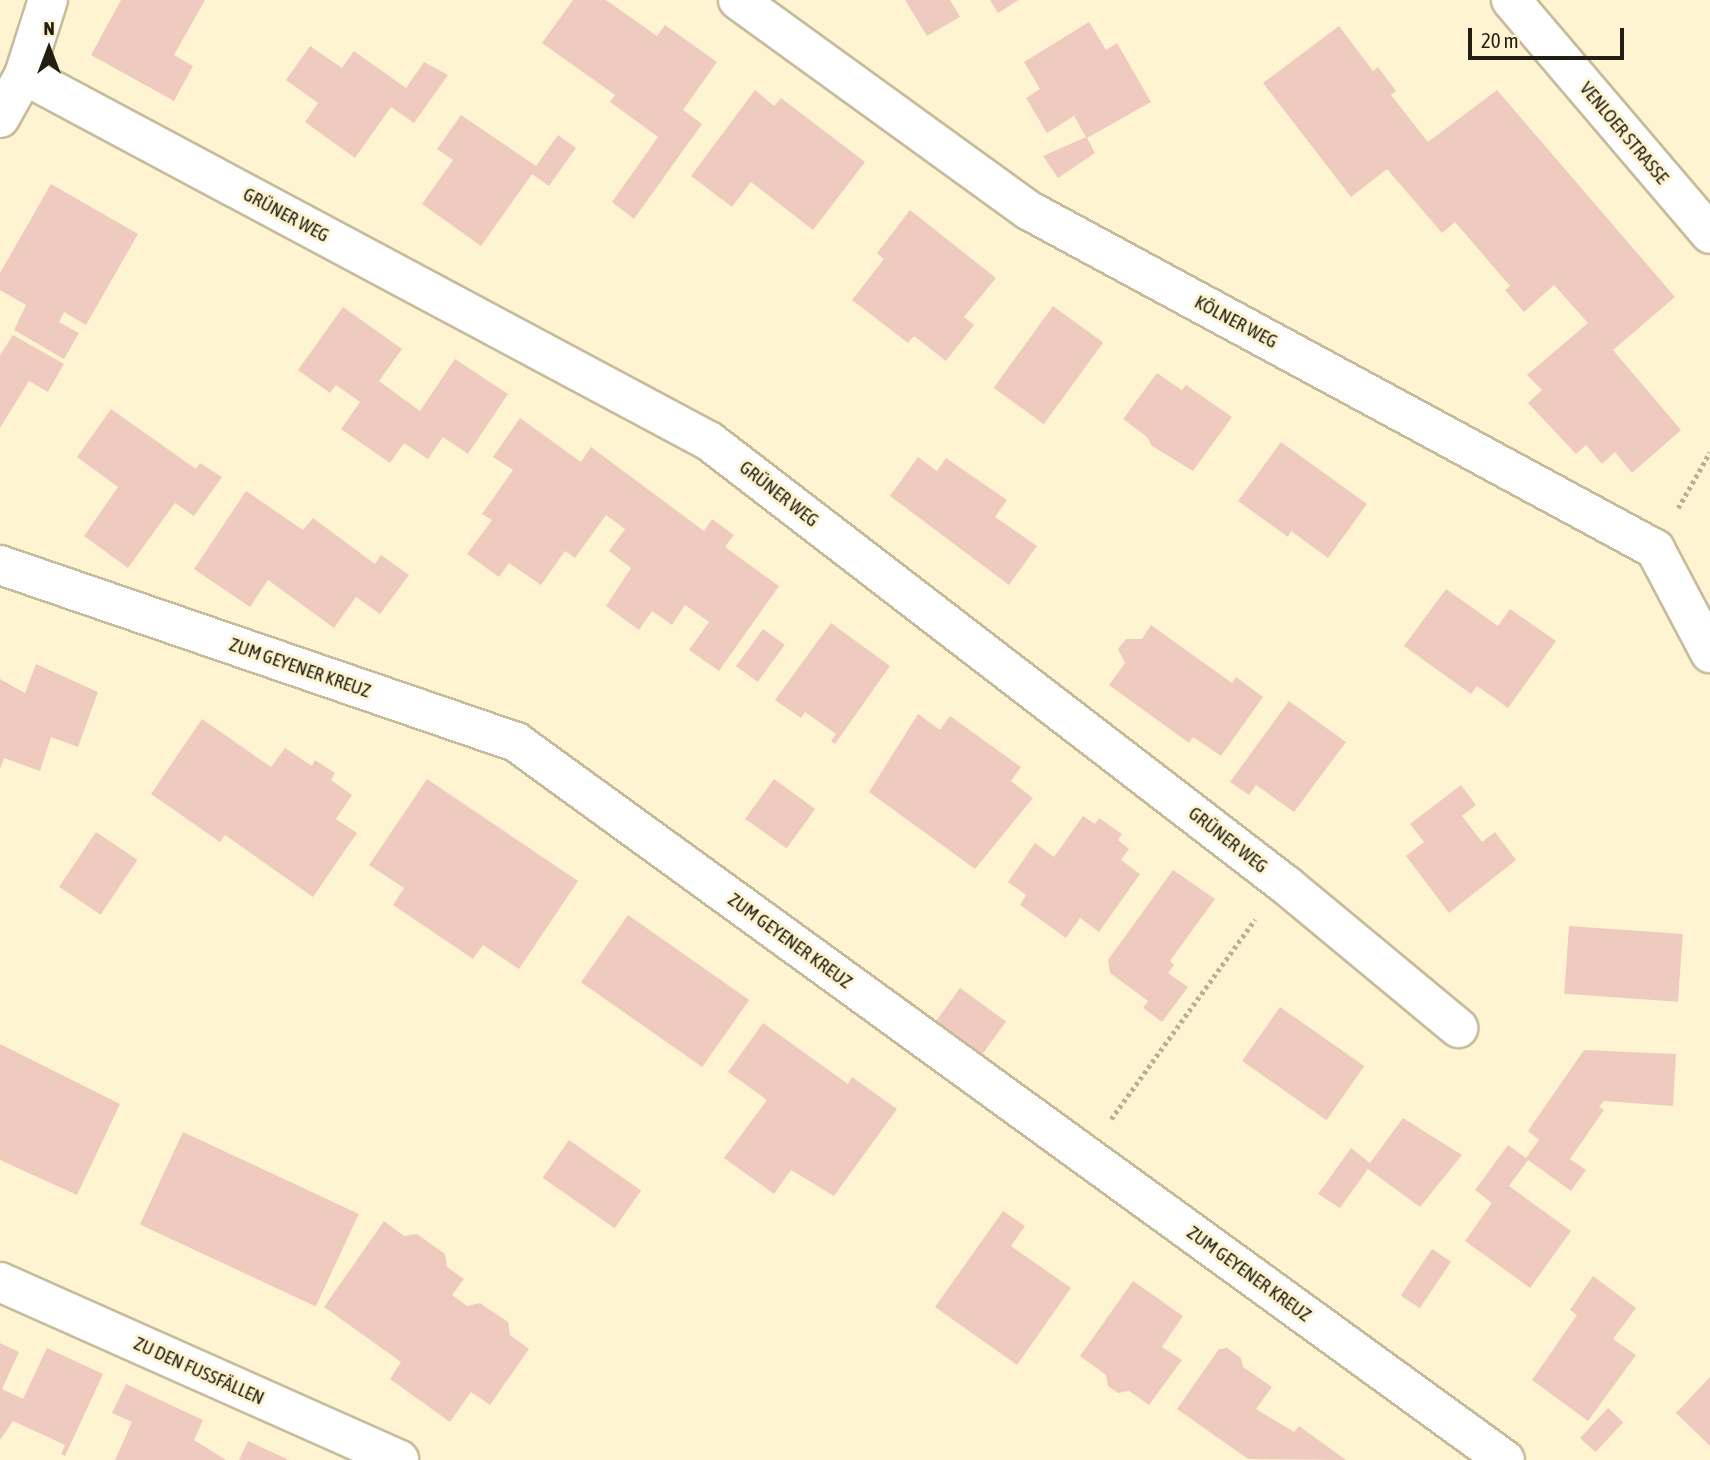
<!DOCTYPE html>
<meta charset="utf-8">
<style>
body{margin:0}
#map{position:relative;width:1710px;height:1460px;overflow:hidden;background:#fef4d2;font-family:"Asap Condensed",sans-serif}
div>[style]{position:absolute}
.building>*{inset:0;background:#efcabe;transform-origin:0 0}
.path>*{height:4.5px;margin-top:-2.25px;transform-origin:0;background:repeating-linear-gradient(90deg,#b8b095 0 3.5px,transparent 0 7px)}
.roads{filter:drop-shadow(2px 0 #c6bc9c) drop-shadow(-2px 0 #c6bc9c) drop-shadow(0 2px #c6bc9c) drop-shadow(0 -2px #c6bc9c)}
.minor>*{height:38px;margin:-19px;padding:0 19px;transform-origin:19px;border-radius:19px;background:#fff}
span{translate:-50% -50%;white-space:nowrap;text-align:center;line-height:1.15;-webkit-text-stroke:6px #fef4d2;paint-order:stroke}
.street-label{font-size:19px;color:#221f12}
.north{position:absolute;left:14px;top:14px;width:70px;height:70px;-webkit-text-stroke:5px #fef4d2;paint-order:stroke;rotate:0deg;font-size:19px;font-weight:700;line-height:28px;text-align:center;color:#221f12}
.north::after{content:'';display:block;margin:auto;width:24px;height:32px;background:#221f12;clip-path:polygon(50% 0,100% 100%,50% 72%,0 100%)}
.scale{position:absolute;left:1468px;top:28px;width:156px;height:32px;box-sizing:border-box;border:4px solid #221f12;border-top:0;padding-left:9px;font-size:21px;line-height:24px;white-space:nowrap;color:#221f12;-webkit-text-stroke:5px #fef4d2;paint-order:stroke}
</style>
<div id="map">
<div class="building">
<i style="clip-path:polygon(121px 0,205px 0,174px 55px,193px 66px,174px 101px,91px 55px)"></i>
<i style="clip-path:polygon(573px 0,606px 0,657px 36px,665px 25px,717px 62px,683px 110px,702px 124px,634px 219px,612px 202px,658px 137px,610px 102px,615px 95px,542px 43px)"></i>
<i style="clip-path:polygon(905px 0,950px 0,960px 17px,927px 36px)"></i>
<i style="clip-path:polygon(990px 0,1019px 0,998px 13px)"></i>
<i style="clip-path:polygon(1089px 22px,1106px 50px,1117px 43px,1151px 102px,1087px 138px,1095px 153px,1058px 178px,1043px 156px,1086px 137px,1074px 116px,1047px 133px,1026px 98px,1040px 89px,1024px 62px)"></i>
<i style="clip-path:polygon(1339px 26px,1373px 71px,1378px 67px,1396px 91px,1391px 95px,1428px 142px,1497px 90px,1675px 297px,1613px 350px,1681px 430px,1632px 473px,1615px 452px,1602px 464px,1586px 445px,1576px 454px,1528px 403px,1542px 390px,1527px 375px,1588px 323px,1554px 285px,1524px 312px,1505px 290px,1510px 286px,1455px 222px,1442px 233px,1387px 169px,1351px 197px,1263px 83px)"></i>
<i style="clip-path:polygon(310px 46px,342px 68px,354px 51px,406px 88px,424px 62px,448px 75px,414px 123px,391px 107px,355px 158px,305px 122px,318px 103px,286px 80px)"></i>
<i style="clip-path:polygon(755px 90px,774px 106px,781px 98px,865px 162px,813px 230px,751px 182px,732px 207px,691px 176px)"></i>
<i style="clip-path:polygon(461px 115px,536px 166px,558px 135px,576px 148px,549px 186px,532px 174px,481px 246px,422px 204px,453px 160px,437px 149px)"></i>
<i style="clip-path:polygon(51px 184px,138px 234px,86px 325px,64px 312px,59px 322px,79px 333px,64px 359px,14px 330px,26px 305px,0 290px,0 273px)"></i>
<i style="clip-path:polygon(910px 210px,996px 278px,964px 317px,974px 325px,946px 361px,914px 336px,908px 343px,852px 300px,884px 259px,877px 253px)"></i>
<i style="left:1053px;top:306px;width:62px;height:101px;rotate:36deg"></i>
<i style="clip-path:polygon(343px 307px,402px 349px,379px 381px,420px 411px,455px 359px,508px 394px,468px 454px,443px 437px,428px 459px,404px 443px,390px 463px,341px 429px,360px 402px,336px 385px,330px 393px,298px 370px)"></i>
<i style="clip-path:polygon(13px 335px,64px 364px,48px 392px,29px 381px,0 428px,0 355px)"></i>
<i style="clip-path:polygon(1157px 373px,1182px 390px,1186px 385px,1232px 417px,1193px 471px,1152px 446px,1147px 437px,1123px 419px)"></i>
<i style="clip-path:polygon(111px 409px,196px 469px,200px 463px,222px 477px,194px 516px,175px 503px,128px 568px,84px 536px,118px 487px,77px 457px)"></i>
<i style="clip-path:polygon(520px 418px,581px 462px,591px 447px,704px 531px,712px 519px,734px 535px,725px 547px,779px 586px,719px 671px,689px 650px,709px 622px,685px 605px,672px 625px,652px 611px,639px 630px,606px 606px,631px 568px,609px 551px,625px 529px,606px 515px,575px 558px,565px 551px,541px 585px,509px 563px,499px 577px,467px 554px,492px 520px,482px 514px,513px 470px,493px 457px)"></i>
<i style="clip-path:polygon(1281px 442px,1367px 504px,1328px 558px,1291px 531px,1288px 537px,1238px 501px)"></i>
<i style="clip-path:polygon(918px 457px,937px 471px,946px 458px,1007px 500px,995px 517px,1037px 546px,1009px 585px,890px 496px)"></i>
<i style="clip-path:polygon(246px 491px,303px 530px,313px 518px,375px 564px,381px 555px,409px 575px,380px 614px,356px 597px,334px 628px,268px 580px,250px 607px,194px 569px)"></i>
<i style="clip-path:polygon(1446px 589px,1498px 626px,1510px 609px,1556px 641px,1508px 708px,1477px 686px,1471px 694px,1404px 646px)"></i>
<i style="clip-path:polygon(831px 623px,890px 666px,835px 744px,831px 741px,836px 734px,805px 712px,801px 718px,775px 700px)"></i>
<i style="clip-path:polygon(1151px 625px,1232px 683px,1236px 677px,1263px 697px,1221px 756px,1193px 737px,1189px 743px,1109px 685px,1125px 663px,1118px 649px,1126px 639px,1142px 639px)"></i>
<i style="left:763px;top:629px;width:27px;height:46px;rotate:36deg"></i>
<i style="clip-path:polygon(36px 664px,98px 692px,78px 747px,51px 737px,40px 771px,4px 758px,0 769px,0 679px,25px 693px)"></i>
<i style="clip-path:polygon(1289px 701px,1346px 742px,1294px 812px,1256px 785px,1249px 795px,1230px 782px)"></i>
<i style="clip-path:polygon(918px 714px,940px 730px,950px 716px,1021px 767px,1011px 781px,1033px 798px,975px 869px,869px 792px)"></i>
<i style="clip-path:polygon(202px 719px,271px 767px,285px 748px,312px 766px,315px 760px,335px 773px,331px 780px,352px 795px,336px 819px,357px 833px,313px 897px,225px 835px,220px 842px,151px 794px)"></i>
<i style="clip-path:polygon(427px 779px,578px 881px,519px 969px,483px 945px,473px 959px,393px 905px,404px 888px,369px 865px)"></i>
<i style="left:774px;top:779px;width:51px;height:49px;rotate:36deg"></i>
<i style="clip-path:polygon(1461px 785px,1476px 805px,1462px 816px,1482px 842px,1495px 832px,1516px 860px,1449px 913px,1406px 856px,1424px 842px,1410px 824px)"></i>
<i style="clip-path:polygon(1083px 816px,1095px 824px,1099px 818px,1122px 834px,1118px 840px,1129px 849px,1121px 860px,1140px 874px,1099px 932px,1080px 918px,1066px 938px,1020px 905px,1026px 895px,1008px 882px,1035px 843px,1054px 857px)"></i>
<i style="left:96px;top:832px;width:50px;height:66px;rotate:34deg"></i>
<i style="clip-path:polygon(1173px 870px,1215px 899px,1170px 961px,1174px 965px,1168px 973px,1188px 987px,1162px 1022px,1143px 1008px,1148px 1001px,1110px 973px,1108px 960px)"></i>
<i style="left:628px;top:915px;width:148px;height:82px;rotate:35deg"></i>
<i style="left:1569px;top:926px;width:114px;height:68px;rotate:4deg"></i>
<i style="left:960px;top:988px;width:57px;height:46px;rotate:36deg"></i>
<i style="left:1280px;top:1007px;width:103px;height:66px;rotate:35deg"></i>
<i style="clip-path:polygon(763px 1023px,848px 1084px,852px 1077px,897px 1109px,834px 1196px,791px 1170px,774px 1194px,724px 1158px,767px 1100px,728px 1072px)"></i>
<i style="clip-path:polygon(0 1044px,120px 1104px,77px 1195px,0 1160px)"></i>
<i style="clip-path:polygon(1584px 1050px,1676px 1054px,1673px 1106px,1604px 1101px,1599px 1107px,1604px 1110px,1570px 1159px,1586px 1170px,1571px 1191px,1528px 1160px,1509px 1186px,1571px 1231px,1530px 1288px,1465px 1241px,1492px 1203px,1475px 1190px,1508px 1145px,1526px 1158px,1539px 1140px,1528px 1131px)"></i>
<i style="clip-path:polygon(1403px 1118px,1462px 1155px,1420px 1207px,1368px 1169px,1340px 1208px,1318px 1194px,1351px 1148px,1370px 1163px)"></i>
<i style="left:183px;top:1132px;width:194px;height:102px;rotate:25deg"></i>
<i style="left:569px;top:1140px;width:88px;height:46px;rotate:35deg"></i>
<i style="clip-path:polygon(1003px 1211px,1025px 1226px,1011px 1246px,1071px 1288px,1017px 1365px,935px 1307px)"></i>
<i style="clip-path:polygon(384px 1221px,404px 1236px,417px 1234px,445px 1254px,447px 1267px,464px 1279px,452px 1295px,467px 1306px,480px 1303px,508px 1322px,510px 1335px,529px 1349px,490px 1405px,471px 1392px,450px 1422px,390px 1379px,401px 1362px,324px 1307px)"></i>
<i style="left:1432px;top:1249px;width:23px;height:56px;rotate:34deg"></i>
<i style="clip-path:polygon(1593px 1276px,1636px 1308px,1613px 1339px,1636px 1355px,1588px 1421px,1532px 1380px,1577px 1315px,1570px 1310px)"></i>
<i style="clip-path:polygon(1133px 1281px,1183px 1316px,1162px 1347px,1182px 1360px,1149px 1405px,1129px 1391px,1118px 1393px,1108px 1386px,1106px 1375px,1080px 1356px)"></i>
<i style="clip-path:polygon(0 1343px,19px 1352px,2px 1389px,23px 1399px,47px 1348px,103px 1374px,65px 1456px,61px 1454px,65px 1445px,13px 1421px,0 1440px)"></i>
<i style="clip-path:polygon(1227px 1348px,1241px 1358px,1243px 1367px,1272px 1387px,1256px 1409px,1294px 1432px,1299px 1426px,1346px 1460px,1248px 1459px,1177px 1409px,1219px 1349px)"></i>
<i style="clip-path:polygon(1710px 1377px,1710px 1446px,1676px 1413px)"></i>
<i style="clip-path:polygon(126px 1384px,203px 1420px,194px 1440px,226px 1460px,115px 1460px,132px 1422px,112px 1413px)"></i>
<i style="left:1608px;top:1408px;width:21px;height:41px;rotate:43deg"></i>
<i style="clip-path:polygon(248px 1441px,289px 1460px,239px 1460px)"></i>
</div>
<div class="path">
<i style="left:1678px;top:508px;width:64px;rotate:-60.3deg"></i>
<i style="left:1111px;top:1119px;width:246px;rotate:-54.2deg"></i>
</div>
<div class="roads">
<div class="minor">
<i style="left:738px;top:0;width:358px;rotate:35.9deg"></i>
<i style="left:1028px;top:210px;width:713px;rotate:28.4deg"></i>
<i style="left:1655px;top:549px;width:118px;rotate:62.1deg"></i>
<i style="left:1511px;top:0;width:307px;rotate:49.6deg"></i>
<i style="left:24px;top:75px;width:777px;rotate:28.12deg"></i>
<i style="left:709px;top:441px;width:728px;rotate:37.58deg"></i>
<i style="left:1286px;top:885px;width:224px;rotate:39.7deg"></i>
<i style="left:0;top:118px;width:49px;rotate:-60.8deg"></i>
<i style="left:24px;top:75px;width:79px;rotate:-72.3deg"></i>
<i style="left:0;top:565px;width:546px;rotate:18.93deg"></i>
<i style="left:516px;top:742px;width:1222px;rotate:35.98deg"></i>
<i style="left:0;top:1282px;width:437px;rotate:24deg"></i>
</div>
</div>
<div class="street-label">
<span style="left:1624px;top:133px;rotate:50deg">VENLOER STRASSE</span>
<span style="left:286px;top:215px;rotate:28deg">GRÜNER WEG</span>
<span style="left:1236px;top:322px;rotate:28deg">KÖLNER WEG</span>
<span style="left:779px;top:494px;rotate:38deg">GRÜNER WEG</span>
<span style="left:300px;top:668px;rotate:19deg">ZUM GEYENER KREUZ</span>
<span style="left:1228px;top:840px;rotate:38deg">GRÜNER WEG</span>
<span style="left:790px;top:941px;rotate:36deg">ZUM GEYENER KREUZ</span>
<span style="left:1249px;top:1274px;rotate:36deg">ZUM GEYENER KREUZ</span>
<span style="left:199px;top:1371px;rotate:24deg">ZU DEN FUSSFÄLLEN</span>
</div>
<div class="north">N</div>
<div class="scale">20 m</div>
</div>
